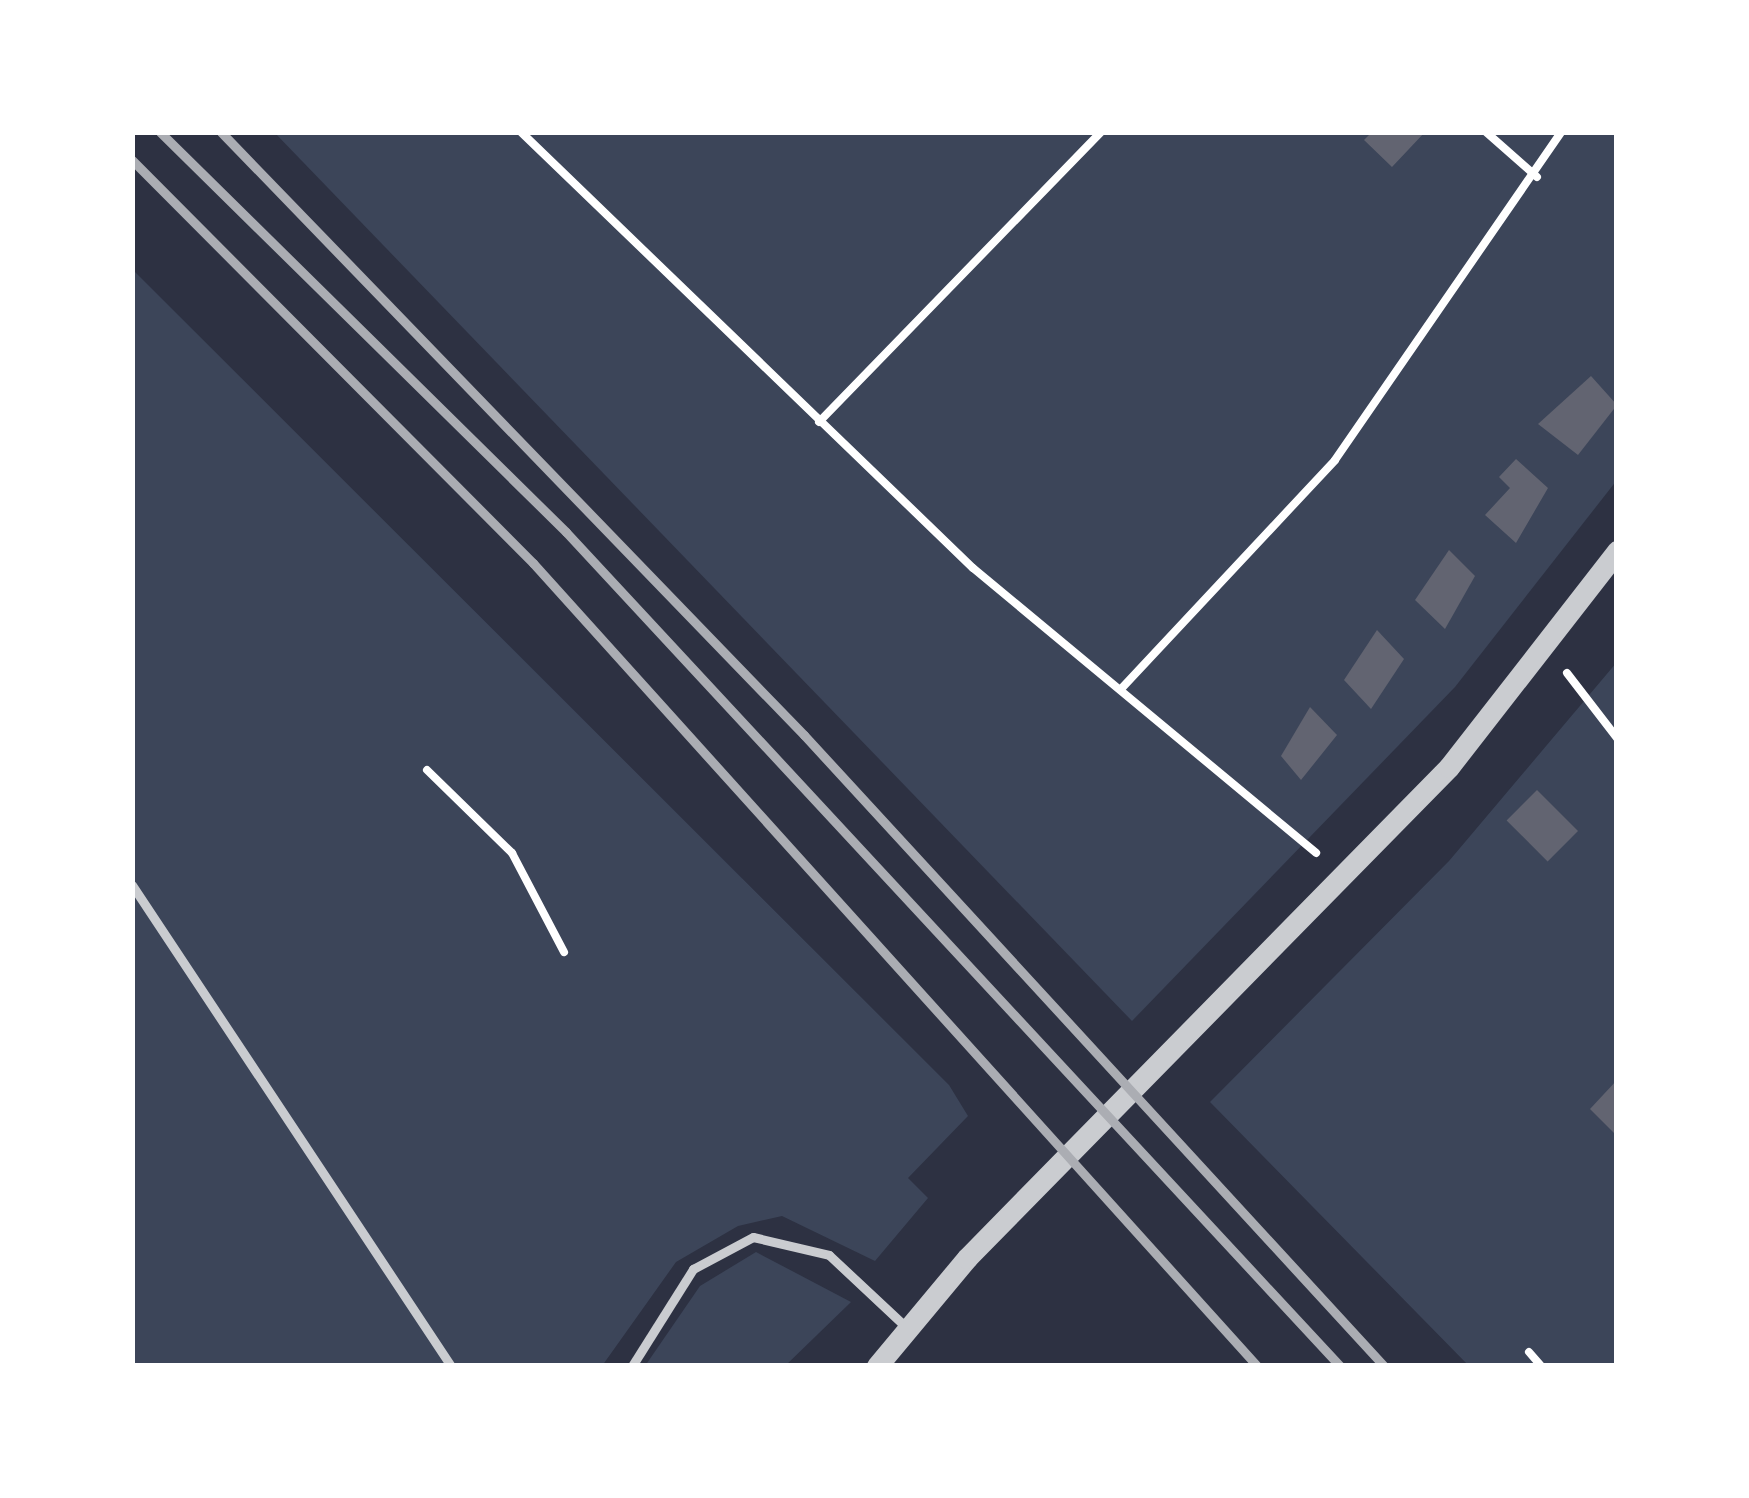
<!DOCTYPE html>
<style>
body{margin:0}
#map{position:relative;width:1749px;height:1498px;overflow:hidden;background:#2d3142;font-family:Jost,sans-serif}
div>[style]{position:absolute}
.green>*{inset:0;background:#3c4559}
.building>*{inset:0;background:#626471;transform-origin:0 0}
.path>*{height:8px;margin:-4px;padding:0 4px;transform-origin:4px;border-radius:4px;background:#fff}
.service>*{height:9px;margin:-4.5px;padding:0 4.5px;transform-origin:4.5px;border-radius:4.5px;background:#caccd0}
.tertiary>*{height:21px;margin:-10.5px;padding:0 10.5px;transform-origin:10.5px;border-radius:10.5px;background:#caccd0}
.rail>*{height:9px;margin:-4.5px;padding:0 4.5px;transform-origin:4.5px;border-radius:4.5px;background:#abadb3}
span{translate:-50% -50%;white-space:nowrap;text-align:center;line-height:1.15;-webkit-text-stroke:9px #fff;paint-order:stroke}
.frame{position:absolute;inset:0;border:135px solid #fff;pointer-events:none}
</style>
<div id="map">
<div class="green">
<i style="clip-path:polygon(274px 132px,1617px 132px,1617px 480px,1455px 687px,1132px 1021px)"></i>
<i style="clip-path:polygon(132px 269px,949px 1085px,968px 1116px,908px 1178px,928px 1198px,875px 1261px,782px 1216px,738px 1226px,676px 1262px,602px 1366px,132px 1366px)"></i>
<i style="clip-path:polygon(1617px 662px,1617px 1366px,1469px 1366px,1210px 1102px,1449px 861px)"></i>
<i style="clip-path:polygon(756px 1252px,851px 1302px,785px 1366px,645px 1366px,700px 1286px)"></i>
</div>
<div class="building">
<i style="clip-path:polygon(1372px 132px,1389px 133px,1425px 132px,1392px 167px,1364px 140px)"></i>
<i style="clip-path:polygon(1591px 376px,1617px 405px,1578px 455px,1538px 424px)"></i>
<i style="clip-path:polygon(1516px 459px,1548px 488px,1516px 543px,1485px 515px,1510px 488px,1499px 477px)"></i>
<i style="clip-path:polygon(1449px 550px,1475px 576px,1445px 629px,1415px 600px)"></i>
<i style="clip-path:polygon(1377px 630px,1404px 659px,1371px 709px,1344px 680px)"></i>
<i style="clip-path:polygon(1310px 707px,1337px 735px,1301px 780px,1281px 756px)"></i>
<i style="left:1537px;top:790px;width:58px;height:43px;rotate:45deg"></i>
<i style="clip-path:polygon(1617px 1080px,1617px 1136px,1590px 1109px)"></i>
</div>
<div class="path">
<i style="left:521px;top:132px;width:628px;rotate:43.97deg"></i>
<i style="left:973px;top:568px;width:446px;rotate:39.7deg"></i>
<i style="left:1486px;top:132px;width:68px;rotate:41.4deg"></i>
<i style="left:819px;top:422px;width:405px;rotate:-45.8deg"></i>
<i style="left:1567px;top:673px;width:82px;rotate:52.4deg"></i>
<i style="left:1121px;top:689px;width:313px;rotate:-46.9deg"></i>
<i style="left:1335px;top:460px;width:398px;rotate:-55.4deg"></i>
<i style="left:427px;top:770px;width:119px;rotate:44.3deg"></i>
<i style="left:512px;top:853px;width:112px;rotate:62.3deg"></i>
<i style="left:1529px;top:1352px;width:18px;rotate:49deg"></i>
</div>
<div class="service">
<i style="left:132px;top:885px;width:577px;rotate:56.45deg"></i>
<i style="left:632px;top:1366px;width:115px;rotate:-57.8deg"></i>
<i style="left:693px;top:1269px;width:68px;rotate:-28.1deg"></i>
<i style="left:753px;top:1237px;width:78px;rotate:13.3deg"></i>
<i style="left:829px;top:1255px;width:107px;rotate:43.1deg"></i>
</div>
<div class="tertiary">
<i style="left:877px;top:1366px;width:141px;rotate:-50.2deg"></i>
<i style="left:967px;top:1258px;width:688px;rotate:-45.53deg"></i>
<i style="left:1449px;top:767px;width:274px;rotate:-52.1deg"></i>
</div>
<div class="rail">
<i style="left:160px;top:132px;width:570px;rotate:44.57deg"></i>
<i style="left:566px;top:532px;width:1138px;rotate:47.14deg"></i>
<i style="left:221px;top:132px;width:839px;rotate:45.97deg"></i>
<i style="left:804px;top:735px;width:857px;rotate:47.41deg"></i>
<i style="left:132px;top:160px;width:569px;rotate:45.14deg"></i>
<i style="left:533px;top:563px;width:1081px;rotate:47.96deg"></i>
</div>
<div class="frame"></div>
</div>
